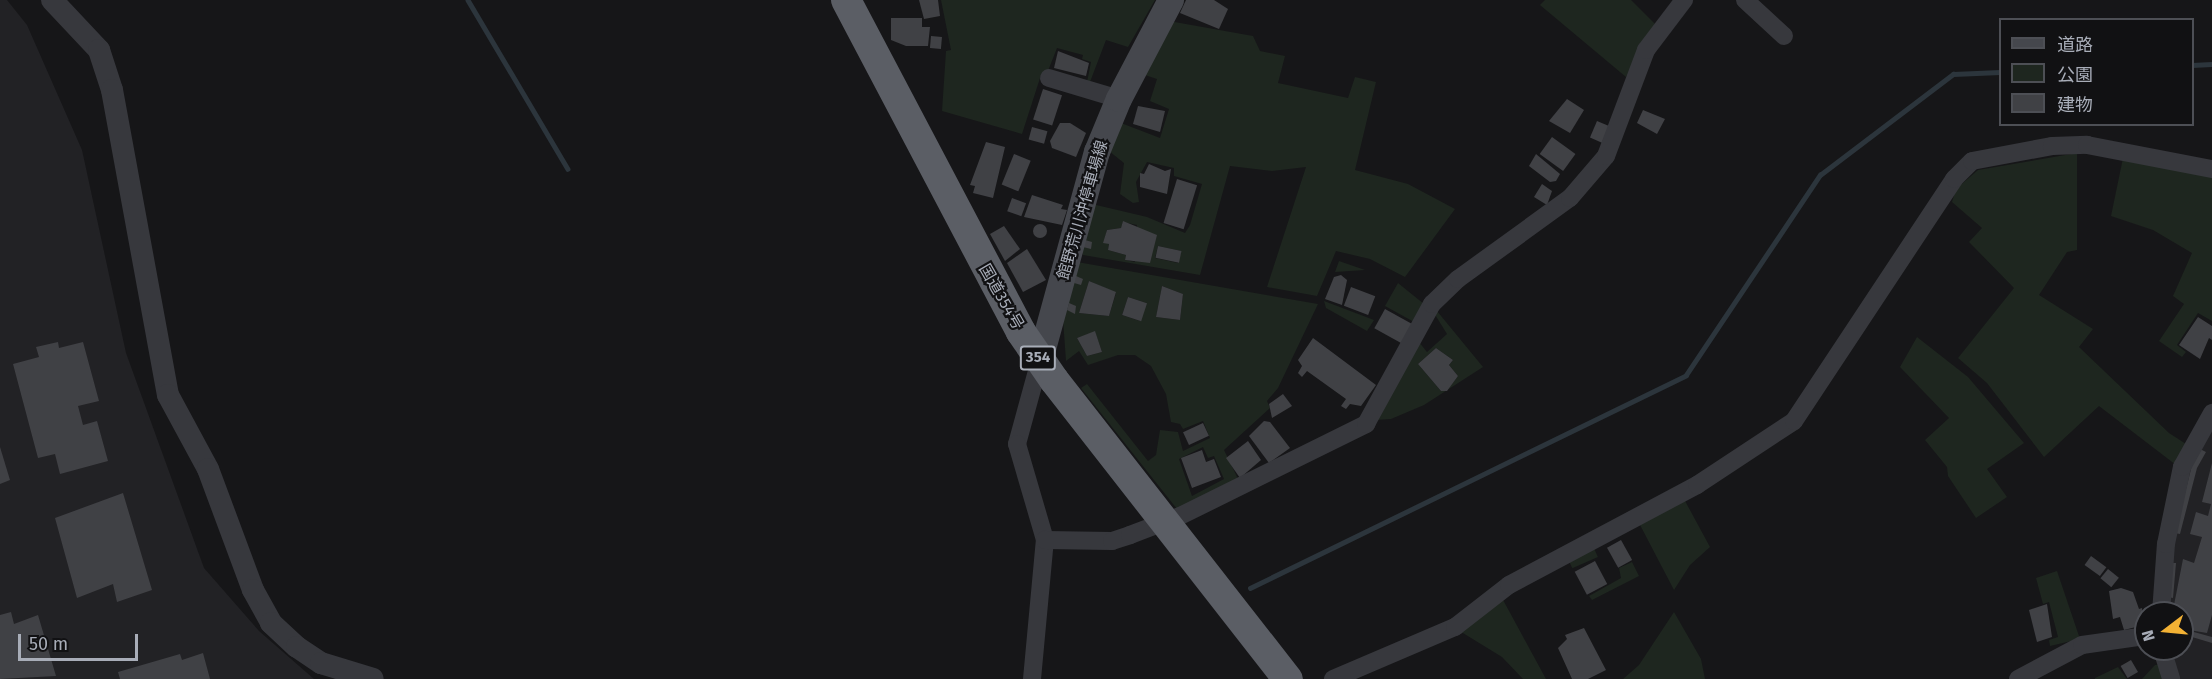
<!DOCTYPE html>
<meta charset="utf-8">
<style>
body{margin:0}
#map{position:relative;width:2212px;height:679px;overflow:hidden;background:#161618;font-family:"Fira Sans","Noto Sans JP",sans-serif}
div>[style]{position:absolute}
.built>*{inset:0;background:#222225}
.green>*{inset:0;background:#1e261f;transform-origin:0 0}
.stream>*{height:4.5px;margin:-2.25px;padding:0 2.25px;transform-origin:2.25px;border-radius:2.25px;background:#2c353c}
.building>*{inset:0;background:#404145;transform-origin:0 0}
.round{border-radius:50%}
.minor>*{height:18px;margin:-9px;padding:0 9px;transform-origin:9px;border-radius:9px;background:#37383d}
.tertiary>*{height:22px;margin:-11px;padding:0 11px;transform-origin:11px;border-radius:11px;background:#37383d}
.secondary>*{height:26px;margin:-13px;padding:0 13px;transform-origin:13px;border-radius:13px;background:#45474d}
.trunk>*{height:30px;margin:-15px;padding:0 15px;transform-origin:15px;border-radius:15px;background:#5b5e65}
span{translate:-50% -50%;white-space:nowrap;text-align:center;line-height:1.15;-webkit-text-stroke:4.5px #111113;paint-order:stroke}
.shield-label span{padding:2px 4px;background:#111113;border:2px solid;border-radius:4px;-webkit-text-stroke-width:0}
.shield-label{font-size:15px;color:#a8adb8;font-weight:700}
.street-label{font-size:16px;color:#a8adb8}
.legend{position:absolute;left:1999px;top:18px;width:195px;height:108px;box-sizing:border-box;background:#111113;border:2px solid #4d4f55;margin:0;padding:8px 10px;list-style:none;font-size:18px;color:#a8adb8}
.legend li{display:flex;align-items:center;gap:12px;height:30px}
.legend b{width:30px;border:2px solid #4d4f55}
.north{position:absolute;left:2134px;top:601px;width:60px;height:60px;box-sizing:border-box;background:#111113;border:2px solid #4d4f55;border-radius:50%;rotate:254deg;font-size:16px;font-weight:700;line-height:24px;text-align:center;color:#a8adb8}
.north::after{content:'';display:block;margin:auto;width:21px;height:27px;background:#f2b134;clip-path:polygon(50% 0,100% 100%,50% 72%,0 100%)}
.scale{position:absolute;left:18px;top:634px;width:120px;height:27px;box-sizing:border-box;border:3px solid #a8adb8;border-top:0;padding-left:8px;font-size:18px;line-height:21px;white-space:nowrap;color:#a8adb8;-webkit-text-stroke:4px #111113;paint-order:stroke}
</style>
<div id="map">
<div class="built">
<i style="clip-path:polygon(0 0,7px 0,27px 25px,82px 150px,126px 353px,204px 568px,259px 631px,314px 679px,0 679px)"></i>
<i style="clip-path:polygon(2212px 427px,2212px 679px,2177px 679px,2170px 649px,2182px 649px,2182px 613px,2167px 613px,2174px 533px,2191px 463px)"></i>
</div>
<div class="green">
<i style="clip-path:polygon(941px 0,1155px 0,1128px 47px,1106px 40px,1090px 82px,1087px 82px,1091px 62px,1082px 59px,1083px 55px,1057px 48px,1046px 76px,1041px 75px,1022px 134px,942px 111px,946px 51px,951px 50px)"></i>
<i style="clip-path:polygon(1545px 0,1631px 0,1655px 24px,1626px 77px,1540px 5px)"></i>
<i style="clip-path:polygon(evenodd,1169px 21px,1253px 36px,1260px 51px,1285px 56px,1278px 83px,1348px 98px,1355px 77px,1376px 82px,1355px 170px,1408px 184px,1455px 209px,1405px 277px,1370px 259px,1336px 251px,1317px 296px,1267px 287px,1306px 167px,1272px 171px,1230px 166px,1200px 275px,1083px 255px,1081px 249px,1092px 204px,1147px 217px,1185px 233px,1190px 225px,1202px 184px,1174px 176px,1174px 168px,1147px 162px,1136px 182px,1139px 202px,1133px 203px,1120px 194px,1124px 163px,1109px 151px,1121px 123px,1160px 138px,1169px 109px,1150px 101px,1157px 79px,1142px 74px,1169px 21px,1123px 222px,1137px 225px,1135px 262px,1125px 260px,1126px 255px,1108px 250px,1109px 244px,1104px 242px,1107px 230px,1121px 228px,1123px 222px,1169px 21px,1158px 246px,1181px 251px,1178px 263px,1155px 258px,1158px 246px)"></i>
<i style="clip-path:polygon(2077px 153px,2077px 250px,2067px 252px,2039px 295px,2093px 329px,2079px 347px,2169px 433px,2186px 444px,2176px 465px,2099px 406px,2044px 457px,1987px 383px,1958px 358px,2014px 288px,1969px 242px,1982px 228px,1952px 202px,1956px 189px,1978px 170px)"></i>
<i style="clip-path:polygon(2123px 158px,2212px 176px,2212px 321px,2198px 313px,2177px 345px,2186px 352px,2182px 357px,2159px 341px,2184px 304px,2173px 296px,2192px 253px,2153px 230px,2111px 216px)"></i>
<i style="clip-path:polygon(1339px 261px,1365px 270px,1335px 272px)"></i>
<i style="clip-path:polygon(evenodd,1077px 262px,1318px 304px,1278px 388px,1267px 401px,1270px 408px,1224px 450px,1239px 481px,1177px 509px,1081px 388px,1087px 384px,1148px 461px,1156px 455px,1160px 430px,1178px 432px,1183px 451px,1210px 438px,1203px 421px,1183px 429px,1180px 424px,1171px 422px,1166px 394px,1151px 366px,1135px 355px,1118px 355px,1088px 365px,1079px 351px,1066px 361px,1063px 319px,1077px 262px,1089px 281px,1116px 293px,1109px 316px,1079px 313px,1089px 281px,1077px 262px,1162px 286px,1183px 294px,1180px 320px,1156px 317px,1162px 286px,1077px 262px,1128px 297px,1146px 303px,1140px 321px,1122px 315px,1128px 297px,1077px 262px,1095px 332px,1102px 352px,1087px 356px,1077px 338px,1095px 332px,1077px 262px,1203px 447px,1208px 458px,1214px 456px,1224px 479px,1192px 496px,1179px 459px,1203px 447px)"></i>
<i style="clip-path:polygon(1398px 283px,1424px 304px,1414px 322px,1385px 306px)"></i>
<i style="clip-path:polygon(1324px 301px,1374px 320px,1367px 331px,1326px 308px)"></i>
<i style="clip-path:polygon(evenodd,1437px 311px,1483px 367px,1424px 405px,1391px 419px,1375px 420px,1419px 342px,1427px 352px,1447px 334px,1434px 313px,1437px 311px,1436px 348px,1453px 360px,1449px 365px,1458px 376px,1447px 390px,1441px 391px,1418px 364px,1436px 348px)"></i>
<i style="clip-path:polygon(1917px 337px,1968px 377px,2024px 443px,1987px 469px,2007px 497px,1976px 518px,1948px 476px,1947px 467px,1925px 440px,1949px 418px,1900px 367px)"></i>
<i style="clip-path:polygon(1684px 499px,1710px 547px,1690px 565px,1674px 590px,1639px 523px)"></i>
<i style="left:1593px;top:546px;width:12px;height:28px;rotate:66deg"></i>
<i style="clip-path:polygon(1632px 562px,1639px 576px,1592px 600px,1589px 596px,1621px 578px,1619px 568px)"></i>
<i style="clip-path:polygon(2057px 571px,2080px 639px,2050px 646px,2049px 640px,2058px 637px,2049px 602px,2043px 604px,2036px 578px)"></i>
<i style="clip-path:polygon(1502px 598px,1546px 679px,1523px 679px,1502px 657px,1458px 630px)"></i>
<i style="clip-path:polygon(1674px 612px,1701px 659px,1705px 679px,1623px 679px,1639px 665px)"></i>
<i style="clip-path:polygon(2163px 664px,2165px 679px,2142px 679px,2155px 665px)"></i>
<i style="clip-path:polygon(2118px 667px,2127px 679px,2095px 679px,2095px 678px)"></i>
</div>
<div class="stream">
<i style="left:468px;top:0;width:196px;rotate:59.4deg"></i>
<i style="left:2192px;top:65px;width:20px;rotate:-3deg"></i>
<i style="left:1250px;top:588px;width:485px;rotate:-26deg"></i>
<i style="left:1686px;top:375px;width:241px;rotate:-56.2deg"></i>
<i style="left:1820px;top:175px;width:167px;rotate:-37.2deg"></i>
<i style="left:1953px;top:74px;width:47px;rotate:-2.4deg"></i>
</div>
<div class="building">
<i style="clip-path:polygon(919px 0,938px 0,940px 16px,924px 19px)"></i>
<i style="clip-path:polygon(1186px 0,1214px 0,1228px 9px,1219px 29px,1180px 13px)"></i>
<i style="clip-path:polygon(891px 18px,922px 18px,922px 27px,930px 27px,928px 46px,906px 46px,891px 40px)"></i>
<i style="left:931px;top:36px;width:11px;height:12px;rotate:5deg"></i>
<i style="clip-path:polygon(1058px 51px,1089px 63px,1086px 76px,1054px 68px)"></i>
<i style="left:1043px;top:89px;width:20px;height:32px;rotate:18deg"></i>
<i style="clip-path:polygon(1567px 99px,1584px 110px,1570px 133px,1549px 121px)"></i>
<i style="clip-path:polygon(1138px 106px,1165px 111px,1160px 132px,1133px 124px)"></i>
<i style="clip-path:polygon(1643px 110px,1665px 119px,1657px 134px,1637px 123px)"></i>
<i style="left:1597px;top:121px;width:13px;height:18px;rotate:23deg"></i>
<i style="clip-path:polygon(1060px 123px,1070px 123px,1086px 133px,1076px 157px,1052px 148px,1050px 141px)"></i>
<i style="left:1032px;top:127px;width:16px;height:13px;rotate:15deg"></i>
<i style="left:1552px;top:137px;width:29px;height:21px;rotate:36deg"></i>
<i style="clip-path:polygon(986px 142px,1005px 147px,993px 198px,973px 193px,975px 186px,970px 185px)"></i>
<i style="left:1014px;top:154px;width:18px;height:33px;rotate:22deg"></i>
<i style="clip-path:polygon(1536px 154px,1560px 174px,1556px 181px,1550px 182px,1529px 166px)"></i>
<i style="clip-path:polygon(1149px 164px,1165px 171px,1171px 169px,1167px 194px,1140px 187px,1140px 173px,1144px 174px)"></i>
<i style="left:1177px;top:179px;width:21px;height:46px;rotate:17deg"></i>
<i style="clip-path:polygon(1542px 184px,1552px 191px,1547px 205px,1534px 197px)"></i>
<i style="clip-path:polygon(1032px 195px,1063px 205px,1061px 209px,1067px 210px,1062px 225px,1024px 217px)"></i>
<i style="left:1012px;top:198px;width:15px;height:14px;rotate:20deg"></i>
<i style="clip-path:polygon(1123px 221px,1157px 235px,1150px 263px,1125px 260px,1126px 255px,1108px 250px,1109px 244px,1103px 243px,1107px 230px,1121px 228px)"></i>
<i class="round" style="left:1033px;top:224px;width:14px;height:14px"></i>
<i style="clip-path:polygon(1004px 226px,1020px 249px,1005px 261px,990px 234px)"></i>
<i style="clip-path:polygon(1085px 240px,1092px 242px,1091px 249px,1083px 247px)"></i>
<i style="left:1158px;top:246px;width:24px;height:12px;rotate:12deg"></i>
<i style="clip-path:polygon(1027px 249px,1046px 280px,1023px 292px,1007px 263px)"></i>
<i style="clip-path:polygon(1341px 275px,1347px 280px,1342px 305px,1325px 299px,1334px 277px)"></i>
<i style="clip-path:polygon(1076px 276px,1083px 279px,1081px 285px,1074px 283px)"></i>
<i style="clip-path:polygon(1089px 281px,1116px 292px,1109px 316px,1079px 313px)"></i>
<i style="clip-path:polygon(1162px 286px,1183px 294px,1180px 320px,1156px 317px)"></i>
<i style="left:1351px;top:287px;width:26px;height:20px;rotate:21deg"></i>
<i style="left:1128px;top:297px;width:20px;height:19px;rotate:18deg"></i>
<i style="clip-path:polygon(1069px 303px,1076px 306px,1075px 314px,1067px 310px)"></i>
<i style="left:1385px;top:309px;width:31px;height:22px;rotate:29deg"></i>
<i style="clip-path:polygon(2198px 317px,2212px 326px,2212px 340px,2209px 338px,2200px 359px,2179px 345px)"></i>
<i style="clip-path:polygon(1095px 331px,1102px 352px,1087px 356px,1077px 338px)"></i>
<i style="clip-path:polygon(1313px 338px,1376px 385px,1361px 406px,1350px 404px,1346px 409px,1341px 406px,1346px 399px,1307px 371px,1302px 377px,1298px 373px,1302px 366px,1298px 360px)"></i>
<i style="clip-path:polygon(58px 342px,59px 348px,83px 342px,99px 401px,78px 406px,83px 425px,97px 421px,108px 461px,60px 474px,55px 454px,38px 458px,13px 364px,39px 357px,36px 347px)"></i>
<i style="clip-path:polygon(1436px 348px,1453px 360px,1449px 365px,1458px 376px,1447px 391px,1441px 391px,1418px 364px)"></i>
<i style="clip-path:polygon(1283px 394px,1292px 406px,1272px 418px,1269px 404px)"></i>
<i style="clip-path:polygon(1264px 421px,1270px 422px,1290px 448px,1269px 463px,1249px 436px)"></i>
<i style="left:1203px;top:423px;width:14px;height:22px;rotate:65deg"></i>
<i style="clip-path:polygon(1248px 441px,1261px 460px,1240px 478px,1226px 458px)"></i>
<i style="clip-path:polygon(0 447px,10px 480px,0 484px)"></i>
<i style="clip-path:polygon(2200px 449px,2206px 452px,2197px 468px,2180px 534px,2175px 533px,2192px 465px)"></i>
<i style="clip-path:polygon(1202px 450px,1206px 462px,1214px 459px,1221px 477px,1192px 488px,1181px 458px)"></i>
<i style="clip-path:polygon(2212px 463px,2212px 615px,2207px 633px,2183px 629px,2212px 637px,2212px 643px,2182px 634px,2182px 608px,2174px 605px,2183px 559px,2194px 563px,2202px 537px,2190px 534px,2196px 512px,2208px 516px,2211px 504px,2202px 502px)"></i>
<i style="clip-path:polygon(123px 493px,152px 590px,117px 602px,113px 584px,77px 598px,55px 518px)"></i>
<i style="left:1621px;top:540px;width:23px;height:16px;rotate:61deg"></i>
<i style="left:2091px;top:556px;width:19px;height:11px;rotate:36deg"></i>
<i style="left:1595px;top:561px;width:26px;height:23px;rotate:62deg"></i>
<i style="clip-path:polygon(2172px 563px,2176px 563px,2173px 598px,2168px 597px)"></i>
<i style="left:2108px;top:569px;width:14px;height:12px;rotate:39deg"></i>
<i style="clip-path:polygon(2121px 588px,2133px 592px,2139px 609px,2142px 608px,2144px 625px,2124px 630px,2120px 617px,2113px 619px,2109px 591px)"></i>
<i style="clip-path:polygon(2047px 604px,2052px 637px,2037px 642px,2029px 610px)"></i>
<i style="clip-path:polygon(11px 612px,14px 624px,38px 615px,56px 676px,0 679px,0 615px)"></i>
<i style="clip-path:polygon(1584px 628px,1606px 670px,1588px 679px,1572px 679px,1558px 648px,1567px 639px,1565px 635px)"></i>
<i style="clip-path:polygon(203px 653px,210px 679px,120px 679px,118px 672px,180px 654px,182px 660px)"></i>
<i style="left:2131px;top:660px;width:14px;height:12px;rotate:60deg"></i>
</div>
<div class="minor">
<i style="left:1745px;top:0;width:53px;rotate:42.7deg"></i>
<i style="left:1049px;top:78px;width:73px;rotate:16.7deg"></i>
<i style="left:1040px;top:360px;width:87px;rotate:105.3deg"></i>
<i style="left:1017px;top:444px;width:100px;rotate:73.7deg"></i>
<i style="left:2161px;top:613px;width:69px;rotate:-85.9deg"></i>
<i style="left:2166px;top:544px;width:79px;rotate:-78.3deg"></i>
<i style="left:2182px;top:467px;width:62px;rotate:-60.9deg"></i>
<i style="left:2162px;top:649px;width:31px;rotate:73deg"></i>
<i style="left:1032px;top:679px;width:140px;rotate:-84.7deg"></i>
<i style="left:1045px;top:540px;width:67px;rotate:0.9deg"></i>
<i style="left:1112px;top:541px;width:19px;rotate:-18deg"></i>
<i style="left:1130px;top:535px;width:53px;rotate:-20.8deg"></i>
<i style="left:1180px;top:516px;width:208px;rotate:-26.3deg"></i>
<i style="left:1366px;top:424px;width:137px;rotate:-61.2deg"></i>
<i style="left:1432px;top:304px;width:36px;rotate:-44deg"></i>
<i style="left:1458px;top:279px;width:138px;rotate:-35.9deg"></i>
<i style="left:1570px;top:198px;width:55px;rotate:-49.4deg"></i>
<i style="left:1606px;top:156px;width:113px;rotate:-69.3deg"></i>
<i style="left:1646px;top:50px;width:63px;rotate:-52.8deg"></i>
<i style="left:1333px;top:679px;width:133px;rotate:-23.1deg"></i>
<i style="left:1455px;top:627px;width:68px;rotate:-37.9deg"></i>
<i style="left:1509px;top:585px;width:213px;rotate:-28deg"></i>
<i style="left:1697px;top:485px;width:116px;rotate:-33.4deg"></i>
<i style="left:1794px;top:421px;width:290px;rotate:-56.5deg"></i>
<i style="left:1954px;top:179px;width:25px;rotate:-45deg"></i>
<i style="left:1972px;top:161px;width:81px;rotate:-10.6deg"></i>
<i style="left:2052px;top:146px;width:35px;rotate:-2deg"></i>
<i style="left:2087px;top:145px;width:127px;rotate:10.9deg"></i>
<i style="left:2018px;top:679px;width:72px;rotate:-28deg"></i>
<i style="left:2082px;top:645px;width:65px;rotate:-8deg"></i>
</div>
<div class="tertiary">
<i style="left:52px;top:0;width:69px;rotate:46.8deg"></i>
<i style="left:99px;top:50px;width:42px;rotate:72deg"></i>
<i style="left:112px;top:90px;width:310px;rotate:79.6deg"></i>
<i style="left:168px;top:395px;width:84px;rotate:61.6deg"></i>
<i style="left:208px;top:469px;width:129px;rotate:69.6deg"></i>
<i style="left:253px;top:590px;width:38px;rotate:61deg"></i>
<i style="left:271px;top:623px;width:35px;rotate:43deg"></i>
<i style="left:297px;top:647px;width:29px;rotate:34deg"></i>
<i style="left:321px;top:663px;width:54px;rotate:17.1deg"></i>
</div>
<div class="secondary">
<i style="left:1040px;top:360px;width:216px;rotate:-74.7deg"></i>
<i style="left:1097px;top:152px;width:57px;rotate:-67.5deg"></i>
<i style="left:1119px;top:99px;width:112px;rotate:-62.3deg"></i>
</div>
<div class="trunk">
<i style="left:846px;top:0;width:375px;rotate:62.2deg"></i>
<i style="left:1021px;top:332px;width:58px;rotate:55.5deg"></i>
<i style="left:1054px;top:380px;width:380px;rotate:52deg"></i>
</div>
<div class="shield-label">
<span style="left:1038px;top:358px">354</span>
</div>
<div class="street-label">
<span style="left:1083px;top:210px;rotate:-74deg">館野荒川沖停車場線</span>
<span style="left:1001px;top:297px;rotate:60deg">国道354号</span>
</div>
<ul class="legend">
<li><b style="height:8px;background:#45474d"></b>道路</li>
<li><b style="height:16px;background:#1e261f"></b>公園</li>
<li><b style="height:16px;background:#404145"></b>建物</li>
</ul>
<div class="north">N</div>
<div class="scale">50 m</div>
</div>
